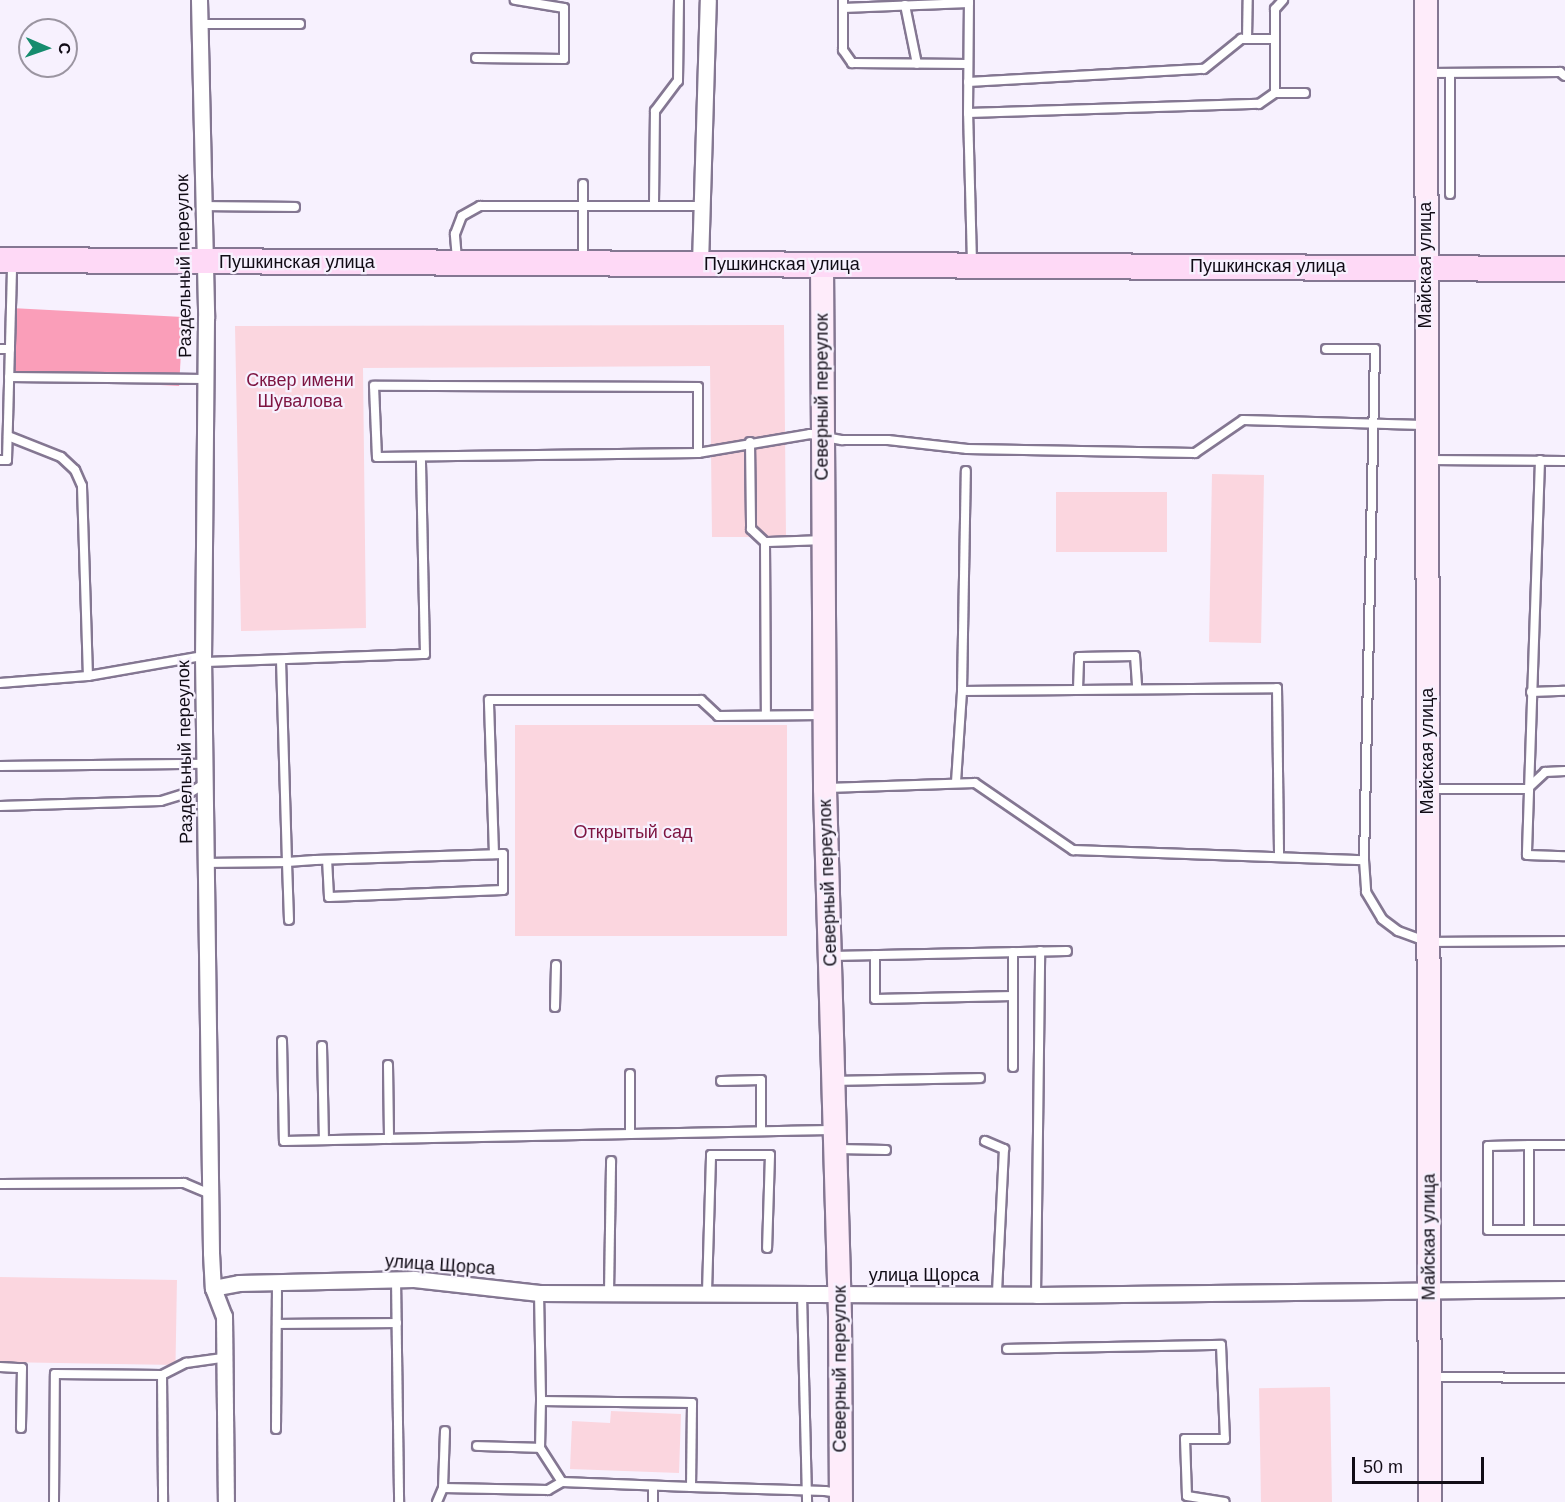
<!DOCTYPE html>
<meta charset="utf-8">
<style>
body{margin:0}
#map{position:relative;width:1565px;height:1502px;overflow:hidden;background:#f7f1fe;font-family:Helvetica,sans-serif}
div>[style]{position:absolute}
.green>*{inset:0;background:#fbd6df;transform-origin:0 0}
.forest>*{inset:0;background:#fa9eb9;transform-origin:0 0}
.roads{filter:drop-shadow(2px 0 #847792) drop-shadow(-2px 0 #847792) drop-shadow(0 2px #847792) drop-shadow(0 -2px #847792)}
.lane>*{height:8px;margin:-4px;padding:0 4px;transform-origin:4px;border-radius:4px;background:#fff}
.street>*{height:15px;margin:-7.5px;padding:0 7.5px;transform-origin:7.5px;border-radius:7.5px;background:#fff}
.secondary>*{height:22px;margin:-11px;padding:0 11px;transform-origin:11px;border-radius:11px;background:#feecfa}
.primary>*{height:24px;margin:-12px;padding:0 12px;transform-origin:12px;border-radius:12px;background:#fed9f6}
span{translate:-50% -50%;white-space:nowrap;text-align:center;line-height:1.15;-webkit-text-stroke:4.5px #f7f1fe;paint-order:stroke}
.street-label{font-size:18px;color:#110c16}
.park-label{font-size:18px;color:#7d1441}
.north{position:absolute;left:18px;top:18px;width:60px;height:60px;box-sizing:border-box;background:#f7f1fe;border:2px solid #9b95a1;border-radius:50%;rotate:92deg;font-size:16px;font-weight:700;line-height:24px;text-align:center;color:#110c16}
.north::after{content:'';display:block;margin:auto;width:21px;height:27px;background:#168c6e;clip-path:polygon(50% 0,100% 100%,50% 72%,0 100%)}
.scale{position:absolute;left:1352px;top:1457px;width:132px;height:27px;box-sizing:border-box;border:3px solid #110c16;border-top:0;padding-left:8px;font-size:18px;line-height:21px;white-space:nowrap;color:#110c16;-webkit-text-stroke:4px #f7f1fe;paint-order:stroke}
</style>
<div id="map">
<div class="green">
<i style="clip-path:polygon(784px 325px,786px 537px,712px 537px,710px 366px,363px 368px,366px 628px,241px 631px,235px 326px)"></i>
<i style="left:1212px;top:474px;width:52px;height:168px;rotate:1deg"></i>
<i style="left:1056px;top:492px;width:111px;height:60px"></i>
<i style="left:787px;top:725px;width:211px;height:272px;rotate:90deg"></i>
<i style="left:0;top:1277px;width:177px;height:85px;rotate:1deg"></i>
<i style="left:1330px;top:1387px;width:115px;height:71px;rotate:89deg"></i>
<i style="clip-path:polygon(611px 1411px,681px 1414px,679px 1473px,570px 1469px,572px 1421px,610px 1423px)"></i>
</div>
<div class="forest">
<i style="left:11px;top:308px;width:172px;height:69px;rotate:3deg"></i>
</div>
<div class="roads">
<div class="lane">
<i style="left:843px;top:0;width:50px;rotate:90deg"></i>
<i style="left:843px;top:50px;width:16px;rotate:55deg"></i>
<i style="left:852px;top:63px;width:116px;rotate:0.5deg"></i>
<i style="left:905px;top:5px;width:60px;rotate:78.5deg"></i>
<i style="left:843px;top:8px;width:126px;rotate:-2.3deg"></i>
<i style="left:200px;top:24px;width:100px"></i>
<i style="left:1247px;top:39px;width:39px;rotate:-89deg"></i>
<i style="left:476px;top:58px;width:88px;rotate:0.7deg"></i>
<i style="left:564px;top:59px;width:51px;rotate:-90deg"></i>
<i style="left:564px;top:8px;width:50px;rotate:-170.7deg"></i>
<i style="left:1427px;top:73px;width:133px;rotate:-0.4deg"></i>
<i style="left:1560px;top:72px;width:6px;rotate:39deg"></i>
<i style="left:968px;top:82px;width:236px;rotate:-3.2deg"></i>
<i style="left:1204px;top:69px;width:48px;rotate:-39deg"></i>
<i style="left:1241px;top:39px;width:34px"></i>
<i style="left:1275px;top:93px;width:30px"></i>
<i style="left:968px;top:113px;width:113px;rotate:-89.5deg"></i>
<i style="left:1450px;top:194px;width:120px;rotate:-90deg"></i>
<i style="left:654px;top:204px;width:93px;rotate:-89.4deg"></i>
<i style="left:655px;top:111px;width:38px;rotate:-53deg"></i>
<i style="left:678px;top:81px;width:81px;rotate:-89.3deg"></i>
<i style="left:203px;top:206px;width:92px;rotate:0.6deg"></i>
<i style="left:457px;top:259px;width:25px;rotate:-95deg"></i>
<i style="left:455px;top:234px;width:19px;rotate:-69deg"></i>
<i style="left:462px;top:216px;width:21px;rotate:-29deg"></i>
<i style="left:480px;top:206px;width:222px"></i>
<i style="left:583px;top:262px;width:78px;rotate:-90deg"></i>
<i style="left:972px;top:263px;width:150px;rotate:-91.5deg"></i>
<i style="left:968px;top:113px;width:291px;rotate:-1.8deg"></i>
<i style="left:1259px;top:104px;width:19px;rotate:-35deg"></i>
<i style="left:1275px;top:93px;width:84px;rotate:-90deg"></i>
<i style="left:1275px;top:9px;width:12px;rotate:-48deg"></i>
<i style="left:0;top:349px;width:10px"></i>
<i style="left:1326px;top:349px;width:49px"></i>
<i style="left:1375px;top:349px;width:511px;rotate:91.23deg"></i>
<i style="left:9px;top:377px;width:196px;rotate:0.6deg"></i>
<i style="left:8px;top:436px;width:57px;rotate:21.6deg"></i>
<i style="left:61px;top:457px;width:19px;rotate:43deg"></i>
<i style="left:75px;top:470px;width:17px;rotate:66deg"></i>
<i style="left:82px;top:486px;width:190px;rotate:88.2deg"></i>
<i style="left:750px;top:442px;width:87px;rotate:89.3deg"></i>
<i style="left:751px;top:529px;width:19px;rotate:43deg"></i>
<i style="left:765px;top:542px;width:171px;rotate:89.7deg"></i>
<i style="left:698px;top:453px;width:66px;rotate:-90deg"></i>
<i style="left:698px;top:387px;width:324px;rotate:-179.8deg"></i>
<i style="left:374px;top:386px;width:71px;rotate:87.6deg"></i>
<i style="left:377px;top:457px;width:321px;rotate:-0.7deg"></i>
<i style="left:698px;top:453px;width:114px;rotate:-9.6deg"></i>
<i style="left:810px;top:434px;width:33px;rotate:11deg"></i>
<i style="left:842px;top:440px;width:46px"></i>
<i style="left:888px;top:440px;width:80px;rotate:6.5deg"></i>
<i style="left:967px;top:449px;width:228px;rotate:1deg"></i>
<i style="left:1195px;top:453px;width:58px;rotate:-34.5deg"></i>
<i style="left:1243px;top:420px;width:180px;rotate:1.6deg"></i>
<i style="left:0;top:460px;width:7px"></i>
<i style="left:7px;top:460px;width:196px;rotate:-88.5deg"></i>
<i style="left:1430px;top:460px;width:135px;rotate:0.4deg"></i>
<i style="left:1540px;top:460px;width:395px;rotate:91.9deg"></i>
<i style="left:1527px;top:855px;width:38px;rotate:2deg"></i>
<i style="left:765px;top:542px;width:56px;rotate:-2deg"></i>
<i style="left:203px;top:662px;width:222px;rotate:-2.1deg"></i>
<i style="left:425px;top:654px;width:196px;rotate:-91.2deg"></i>
<i style="left:0;top:683px;width:88px;rotate:-4.5deg"></i>
<i style="left:88px;top:676px;width:117px;rotate:-9.9deg"></i>
<i style="left:1078px;top:689px;width:32px;rotate:-88deg"></i>
<i style="left:1079px;top:657px;width:56px;rotate:-1deg"></i>
<i style="left:1135px;top:656px;width:32px;rotate:86deg"></i>
<i style="left:962px;top:691px;width:315px;rotate:-0.5deg"></i>
<i style="left:1277px;top:688px;width:169px;rotate:89.3deg"></i>
<i style="left:1531px;top:692px;width:34px;rotate:-2deg"></i>
<i style="left:0;top:766px;width:205px;rotate:-0.6deg"></i>
<i style="left:956px;top:782px;width:91px;rotate:-86.2deg"></i>
<i style="left:962px;top:691px;width:220px;rotate:-89deg"></i>
<i style="left:827px;top:788px;width:148px;rotate:-1.9deg"></i>
<i style="left:975px;top:783px;width:119px;rotate:34.4deg"></i>
<i style="left:1073px;top:850px;width:291px;rotate:2deg"></i>
<i style="left:1364px;top:860px;width:32px;rotate:86deg"></i>
<i style="left:1366px;top:892px;width:31px;rotate:59deg"></i>
<i style="left:1382px;top:919px;width:20px;rotate:37deg"></i>
<i style="left:1398px;top:931px;width:32px;rotate:20deg"></i>
<i style="left:1428px;top:942px;width:137px;rotate:-0.4deg"></i>
<i style="left:1431px;top:789px;width:96px"></i>
<i style="left:1527px;top:789px;width:25px;rotate:-43deg"></i>
<i style="left:1545px;top:772px;width:20px;rotate:-3deg"></i>
<i style="left:0;top:806px;width:161px;rotate:-1.8deg"></i>
<i style="left:161px;top:801px;width:31px;rotate:-17deg"></i>
<i style="left:191px;top:792px;width:15px;rotate:-32deg"></i>
<i style="left:494px;top:854px;width:154px;rotate:-91.9deg"></i>
<i style="left:489px;top:700px;width:212px"></i>
<i style="left:701px;top:700px;width:23px;rotate:43deg"></i>
<i style="left:718px;top:716px;width:105px;rotate:-0.5deg"></i>
<i style="left:206px;top:863px;width:81px;rotate:-0.7deg"></i>
<i style="left:287px;top:862px;width:202px;rotate:-91.7deg"></i>
<i style="left:289px;top:920px;width:58px;rotate:-92deg"></i>
<i style="left:287px;top:862px;width:28px;rotate:-4deg"></i>
<i style="left:315px;top:860px;width:188px;rotate:-1.8deg"></i>
<i style="left:503px;top:854px;width:36px;rotate:90deg"></i>
<i style="left:503px;top:890px;width:174px;rotate:177.7deg"></i>
<i style="left:329px;top:897px;width:36px;rotate:-93deg"></i>
<i style="left:875px;top:955px;width:44px;rotate:90deg"></i>
<i style="left:875px;top:999px;width:138px;rotate:-1.2deg"></i>
<i style="left:832px;top:956px;width:235px;rotate:-1.2deg"></i>
<i style="left:555px;top:1007px;width:42px;rotate:-88.6deg"></i>
<i style="left:282px;top:1041px;width:100px;rotate:88.9deg"></i>
<i style="left:284px;top:1141px;width:547px;rotate:-1.15deg"></i>
<i style="left:322px;top:1046px;width:94px;rotate:88.8deg"></i>
<i style="left:388px;top:1065px;width:74px;rotate:89.2deg"></i>
<i style="left:1013px;top:1067px;width:115px;rotate:-90deg"></i>
<i style="left:721px;top:1081px;width:40px;rotate:-1.4deg"></i>
<i style="left:761px;top:1080px;width:51px;rotate:90deg"></i>
<i style="left:835px;top:1081px;width:145px;rotate:-1.2deg"></i>
<i style="left:630px;top:1134px;width:60px;rotate:-90deg"></i>
<i style="left:985px;top:1141px;width:21px;rotate:23deg"></i>
<i style="left:1004px;top:1149px;width:145px;rotate:92.8deg"></i>
<i style="left:1565px;top:1145px;width:36px;rotate:180deg"></i>
<i style="left:1529px;top:1145px;width:85px;rotate:90deg"></i>
<i style="left:1529px;top:1230px;width:36px"></i>
<i style="left:838px;top:1149px;width:48px;rotate:1.2deg"></i>
<i style="left:0;top:1184px;width:184px;rotate:-0.3deg"></i>
<i style="left:184px;top:1183px;width:28px;rotate:23deg"></i>
<i style="left:1529px;top:1230px;width:41px;rotate:180deg"></i>
<i style="left:1488px;top:1230px;width:84px;rotate:-90deg"></i>
<i style="left:1488px;top:1146px;width:41px;rotate:-1.4deg"></i>
<i style="left:396px;top:1279px;width:223px;rotate:89.2deg"></i>
<i style="left:707px;top:1292px;width:137px;rotate:-88.3deg"></i>
<i style="left:711px;top:1155px;width:59px"></i>
<i style="left:770px;top:1155px;width:93px;rotate:91.8deg"></i>
<i style="left:539px;top:1293px;width:108px;rotate:88.9deg"></i>
<i style="left:609px;top:1293px;width:132px;rotate:-89.1deg"></i>
<i style="left:802px;top:1294px;width:208px;rotate:88.6deg"></i>
<i style="left:1036px;top:1295px;width:344px;rotate:-89.3deg"></i>
<i style="left:277px;top:1324px;width:120px;rotate:-0.5deg"></i>
<i style="left:1007px;top:1349px;width:214px;rotate:-1.1deg"></i>
<i style="left:1221px;top:1345px;width:94px;rotate:87.6deg"></i>
<i style="left:1225px;top:1439px;width:40px;rotate:180deg"></i>
<i style="left:1185px;top:1439px;width:57px;rotate:88deg"></i>
<i style="left:1187px;top:1496px;width:38px;rotate:9deg"></i>
<i style="left:0;top:1367px;width:22px;rotate:3deg"></i>
<i style="left:22px;top:1368px;width:60px;rotate:91deg"></i>
<i style="left:162px;top:1375px;width:127px;rotate:89.5deg"></i>
<i style="left:1431px;top:1377px;width:134px;rotate:0.4deg"></i>
<i style="left:276px;top:1429px;width:147px;rotate:-89.6deg"></i>
<i style="left:477px;top:1446px;width:63px;rotate:1.8deg"></i>
<i style="left:691px;top:1487px;width:84px;rotate:-89.3deg"></i>
<i style="left:692px;top:1403px;width:151px;rotate:-179.2deg"></i>
<i style="left:541px;top:1401px;width:47px;rotate:91.2deg"></i>
<i style="left:540px;top:1448px;width:40px;rotate:57.1deg"></i>
<i style="left:562px;top:1482px;width:129px;rotate:2.2deg"></i>
<i style="left:691px;top:1487px;width:134px;rotate:1.7deg"></i>
<i style="left:825px;top:1491px;width:14px;rotate:8deg"></i>
<i style="left:443px;top:1488px;width:105px;rotate:1.1deg"></i>
<i style="left:548px;top:1490px;width:16px;rotate:-30deg"></i>
<i style="left:54px;top:1502px;width:128px;rotate:-89.6deg"></i>
<i style="left:55px;top:1374px;width:107px;rotate:0.5deg"></i>
<i style="left:162px;top:1375px;width:27px;rotate:-27deg"></i>
<i style="left:186px;top:1363px;width:37px;rotate:-8deg"></i>
<i style="left:437px;top:1502px;width:15px;rotate:-67deg"></i>
<i style="left:443px;top:1488px;width:57px;rotate:-88deg"></i>
<i style="left:653px;top:1502px;width:16px;rotate:-90deg"></i>
</div>
<div class="street">
<i style="left:199px;top:0;width:318px;rotate:88.7deg"></i>
<i style="left:206px;top:318px;width:338px;rotate:90.5deg"></i>
<i style="left:203px;top:656px;width:597px;rotate:89.23deg"></i>
<i style="left:211px;top:1253px;width:35px;rotate:87deg"></i>
<i style="left:213px;top:1288px;width:30px;rotate:69deg"></i>
<i style="left:224px;top:1316px;width:186px;rotate:89.4deg"></i>
<i style="left:700px;top:264px;width:264px;rotate:-88.3deg"></i>
<i style="left:213px;top:1288px;width:26px;rotate:-11deg"></i>
<i style="left:239px;top:1283px;width:175px;rotate:-1.3deg"></i>
<i style="left:414px;top:1279px;width:126px;rotate:6.4deg"></i>
<i style="left:539px;top:1293px;width:497px;rotate:0.2deg"></i>
<i style="left:1036px;top:1295px;width:529px;rotate:-0.65deg"></i>
</div>
<div class="secondary">
<i style="left:1426px;top:0;width:1502px;rotate:89.85deg"></i>
<i style="left:822px;top:264px;width:525px;rotate:89.67deg"></i>
<i style="left:825px;top:789px;width:528px;rotate:88.37deg"></i>
<i style="left:840px;top:1317px;width:185px;rotate:89.7deg"></i>
</div>
<div class="primary">
<i style="left:0;top:260px;width:1565px;rotate:0.33deg"></i>
</div>
</div>
<div class="street-label">
<span style="left:297px;top:262px">Пушкинская улица</span>
<span style="left:782px;top:264px">Пушкинская улица</span>
<span style="left:1425px;top:265px;rotate:-90deg">Майская улица</span>
<span style="left:184px;top:266px;rotate:-91deg">Раздельный переулок</span>
<span style="left:1268px;top:266px">Пушкинская улица</span>
<span style="left:822px;top:397px;rotate:-90deg">Северный переулок</span>
<span style="left:1427px;top:751px;rotate:-90deg">Майская улица</span>
<span style="left:185px;top:752px;rotate:-91deg">Раздельный переулок</span>
<span style="left:828px;top:883px;rotate:-92deg">Северный переулок</span>
<span style="left:1429px;top:1237px;rotate:-90deg">Майская улица</span>
<span style="left:440px;top:1265px;rotate:4deg">улица Щорса</span>
<span style="left:924px;top:1275px">улица Щорса</span>
<span style="left:840px;top:1369px;rotate:-90deg">Северный переулок</span>
</div>
<div class="park-label">
<span style="left:300px;top:391px">Сквер имени<br>Шувалова</span>
<span style="left:633px;top:832px">Открытый сад</span>
</div>
<div class="north">С</div>
<div class="scale">50 m</div>
</div>
